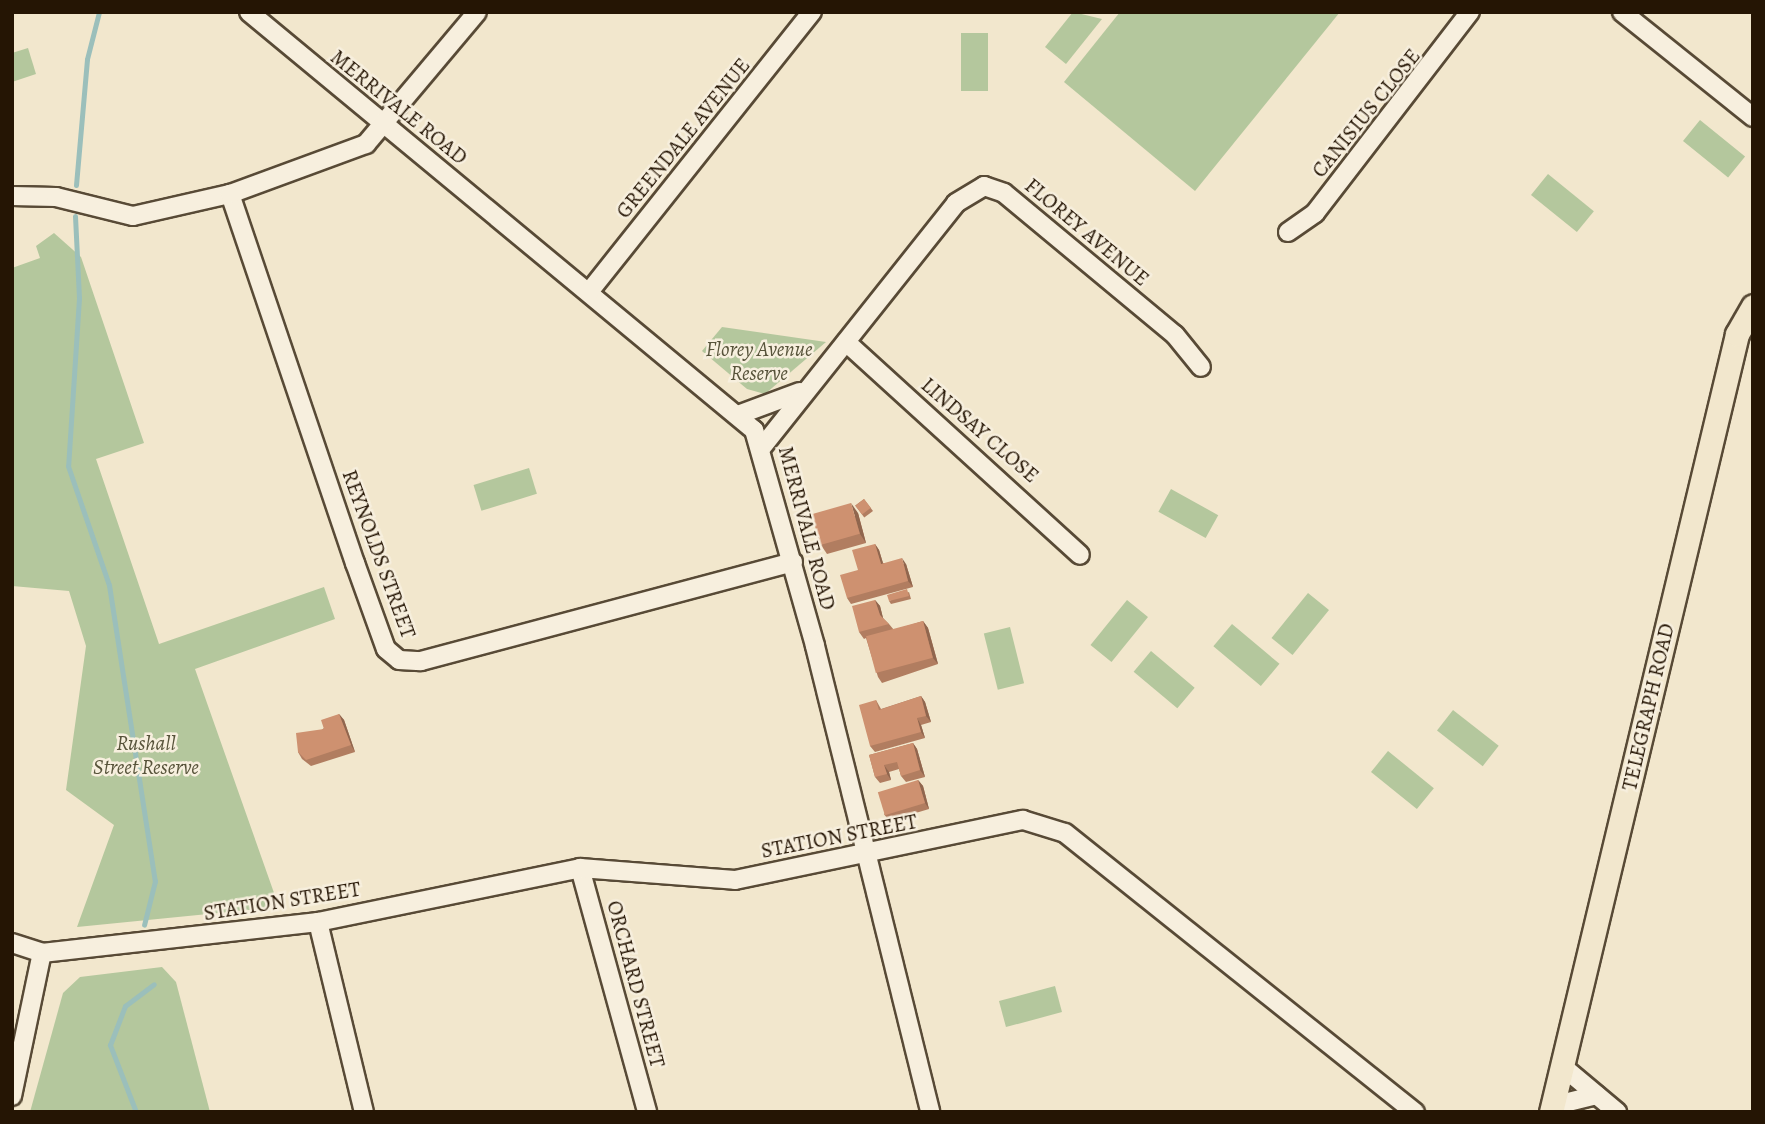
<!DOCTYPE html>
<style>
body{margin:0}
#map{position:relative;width:1765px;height:1124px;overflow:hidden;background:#f2e7cd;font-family:Alegreya,serif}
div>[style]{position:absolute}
.green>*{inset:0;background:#b4c79d;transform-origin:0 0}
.stream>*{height:5px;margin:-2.5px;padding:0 2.5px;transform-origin:2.5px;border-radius:2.5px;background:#9bbfbb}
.roads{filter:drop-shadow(2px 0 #584a36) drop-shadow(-2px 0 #584a36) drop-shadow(0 2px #584a36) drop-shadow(0 -2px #584a36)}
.minor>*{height:18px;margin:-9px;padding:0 9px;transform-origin:9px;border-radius:9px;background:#f7efde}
.major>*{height:23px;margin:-11.5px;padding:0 11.5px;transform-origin:11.5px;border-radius:11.5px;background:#f2e7cd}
.wall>*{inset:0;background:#b17d60;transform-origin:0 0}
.shaded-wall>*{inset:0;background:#90664e}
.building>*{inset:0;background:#ce9170;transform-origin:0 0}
span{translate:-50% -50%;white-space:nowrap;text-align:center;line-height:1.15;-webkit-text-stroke:5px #f7efde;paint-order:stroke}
.street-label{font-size:21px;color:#251504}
.park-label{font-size:21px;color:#57533a;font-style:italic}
.frame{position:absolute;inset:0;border:14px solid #251504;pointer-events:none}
</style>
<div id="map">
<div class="green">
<i style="clip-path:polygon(1073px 12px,1102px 19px,1066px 64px,1045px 47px)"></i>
<i style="clip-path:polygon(1120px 12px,1340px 12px,1195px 191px,1064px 82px)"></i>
<i style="left:961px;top:33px;width:27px;height:58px"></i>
<i style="clip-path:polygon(28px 48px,36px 74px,12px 82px,12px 53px)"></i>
<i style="left:1700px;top:120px;width:58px;height:27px;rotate:39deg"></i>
<i style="left:1548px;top:174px;width:59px;height:27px;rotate:39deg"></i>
<i style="clip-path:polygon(54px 233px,81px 257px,144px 443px,96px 459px,159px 644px,324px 587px,335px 619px,195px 669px,279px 907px,77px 927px,114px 825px,66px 790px,86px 646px,69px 591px,12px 586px,12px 268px,40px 258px,36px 246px)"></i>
<i style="clip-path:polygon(722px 327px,826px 342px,765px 394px,747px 389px,702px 351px)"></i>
<i style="left:529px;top:468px;width:27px;height:58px;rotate:73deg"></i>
<i style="left:1171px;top:489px;width:54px;height:26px;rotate:29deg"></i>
<i style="left:1308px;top:593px;width:27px;height:58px;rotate:39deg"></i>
<i style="left:1127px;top:600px;width:27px;height:58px;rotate:39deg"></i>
<i style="left:1232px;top:624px;width:62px;height:29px;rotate:40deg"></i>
<i style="left:1010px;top:627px;width:58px;height:27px;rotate:76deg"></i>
<i style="left:1151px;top:651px;width:57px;height:27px;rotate:40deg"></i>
<i style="left:1453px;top:710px;width:58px;height:26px;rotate:38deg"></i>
<i style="left:1388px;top:751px;width:59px;height:27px;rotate:39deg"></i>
<i style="clip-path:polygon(162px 967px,176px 982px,210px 1112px,30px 1112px,63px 993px,80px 977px)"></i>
<i style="left:1055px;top:986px;width:27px;height:58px;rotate:75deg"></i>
</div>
<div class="stream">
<i style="left:76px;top:185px;width:126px;rotate:-85deg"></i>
<i style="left:87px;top:59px;width:49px;rotate:-75.7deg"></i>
<i style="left:75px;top:216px;width:82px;rotate:87.2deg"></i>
<i style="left:79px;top:298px;width:168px;rotate:93.7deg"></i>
<i style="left:68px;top:466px;width:126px;rotate:71deg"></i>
<i style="left:109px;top:585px;width:300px;rotate:81.2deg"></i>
<i style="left:155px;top:881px;width:45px;rotate:104deg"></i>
<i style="left:136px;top:1112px;width:72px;rotate:-111.2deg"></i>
<i style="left:110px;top:1045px;width:42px;rotate:-69deg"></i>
<i style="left:125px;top:1006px;width:36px;rotate:-37deg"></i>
</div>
<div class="roads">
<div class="minor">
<i style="left:249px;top:12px;width:656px;rotate:39.62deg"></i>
<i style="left:754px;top:430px;width:224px;rotate:74.2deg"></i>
<i style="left:815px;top:646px;width:480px;rotate:76.1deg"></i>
<i style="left:1622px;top:12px;width:168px;rotate:38.7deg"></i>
<i style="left:230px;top:194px;width:390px;rotate:71.3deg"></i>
<i style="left:355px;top:563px;width:91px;rotate:70.2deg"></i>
<i style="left:386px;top:649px;width:17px;rotate:40deg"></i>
<i style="left:399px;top:660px;width:22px;rotate:3deg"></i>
<i style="left:421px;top:661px;width:385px;rotate:-14.9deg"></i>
<i style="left:12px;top:196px;width:44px;rotate:1.3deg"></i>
<i style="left:56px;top:197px;width:79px;rotate:13.9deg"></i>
<i style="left:133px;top:216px;width:99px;rotate:-12.8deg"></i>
<i style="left:230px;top:194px;width:145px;rotate:-20.2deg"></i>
<i style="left:366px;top:144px;width:172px;rotate:-49.9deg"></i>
<i style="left:1288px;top:232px;width:33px;rotate:-35deg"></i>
<i style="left:1315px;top:213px;width:254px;rotate:-52.4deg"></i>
<i style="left:589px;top:292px;width:358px;rotate:-51.5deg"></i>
<i style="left:846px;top:342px;width:316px;rotate:42.3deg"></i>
<i style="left:738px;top:415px;width:66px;rotate:-20.4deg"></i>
<i style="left:763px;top:446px;width:310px;rotate:-51.5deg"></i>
<i style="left:956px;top:203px;width:33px;rotate:-31deg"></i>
<i style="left:984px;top:186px;width:21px;rotate:19deg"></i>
<i style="left:1004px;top:193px;width:222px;rotate:39.7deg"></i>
<i style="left:1175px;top:335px;width:41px;rotate:50.9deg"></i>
<i style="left:580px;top:868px;width:253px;rotate:74.6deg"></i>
<i style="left:318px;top:922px;width:195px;rotate:76.4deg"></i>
<i style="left:12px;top:943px;width:32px;rotate:18deg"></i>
<i style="left:42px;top:953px;width:278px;rotate:-6.4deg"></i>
<i style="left:318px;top:922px;width:268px;rotate:-11.6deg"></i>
<i style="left:580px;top:868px;width:155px;rotate:4.4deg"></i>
<i style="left:735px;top:880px;width:294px;rotate:-11.8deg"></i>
<i style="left:1023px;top:820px;width:44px;rotate:17.2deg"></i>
<i style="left:1065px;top:833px;width:448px;rotate:38.6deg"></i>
<i style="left:1562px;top:1066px;width:72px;rotate:39.9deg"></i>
<i style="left:12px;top:1096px;width:146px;rotate:-78.2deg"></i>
<i style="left:1552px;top:1106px;width:46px;rotate:-13.7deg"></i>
</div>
<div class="major">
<i style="left:1551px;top:1112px;width:800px;rotate:-76.55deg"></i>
<i style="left:1737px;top:334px;width:32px;rotate:-60deg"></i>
</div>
</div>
<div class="wall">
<i style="left:864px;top:499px;width:15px;height:11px;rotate:53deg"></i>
<i style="clip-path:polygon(858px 513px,866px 543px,827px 554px,821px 545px)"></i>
<i style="clip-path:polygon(875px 544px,879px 550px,883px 563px,906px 564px,913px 587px,851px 604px,847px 598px,858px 570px)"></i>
<i style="clip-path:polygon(909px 592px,911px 599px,891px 604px,889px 601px)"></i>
<i style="clip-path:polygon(875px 600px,880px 606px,883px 618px,889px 624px,894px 630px,923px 621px,928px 628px,938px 664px,882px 683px,878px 677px,866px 638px,864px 639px,859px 632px)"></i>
<i style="clip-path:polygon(921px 696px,925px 702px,931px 722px,921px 725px,925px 738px,875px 752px,870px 746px,876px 700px,881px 709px)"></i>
<i style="clip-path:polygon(339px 714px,344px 720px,355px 752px,311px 766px,302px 759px,298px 752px)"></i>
<i style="clip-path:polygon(913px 743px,917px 749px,925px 777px,906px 782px,901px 776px,899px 769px,889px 772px,891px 780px,880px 783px,875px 777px,869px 755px)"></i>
<i style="clip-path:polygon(918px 780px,923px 786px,929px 809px,889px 821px,884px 814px)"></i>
</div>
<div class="shaded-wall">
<i style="clip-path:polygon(851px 503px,858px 513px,866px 543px,860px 534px)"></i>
<i style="clip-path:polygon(875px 544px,879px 550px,885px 570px,881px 564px)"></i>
<i style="clip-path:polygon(902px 558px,906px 564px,913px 587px,908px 581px)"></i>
<i style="clip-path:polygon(875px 600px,880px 606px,884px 622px,880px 615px)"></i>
<i style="clip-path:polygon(923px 621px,928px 628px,938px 664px,933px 658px)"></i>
<i style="clip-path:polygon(921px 696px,925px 702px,931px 722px,926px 716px)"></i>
<i style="clip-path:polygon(339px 714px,344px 720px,355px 752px,351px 745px)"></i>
<i style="clip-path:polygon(917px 718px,921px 725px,925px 738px,921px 732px)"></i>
<i style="clip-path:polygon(913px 743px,917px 749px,925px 777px,920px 770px)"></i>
<i style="clip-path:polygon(884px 765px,889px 772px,891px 780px,887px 774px)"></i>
<i style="clip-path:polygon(918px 780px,923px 786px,929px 809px,925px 803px)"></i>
</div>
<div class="building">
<i style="left:864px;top:499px;width:11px;height:11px;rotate:52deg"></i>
<i style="left:851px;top:503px;width:32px;height:41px;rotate:74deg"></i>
<i style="clip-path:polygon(875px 544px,881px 564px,902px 558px,908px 581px,847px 598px,840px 575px,858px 570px,852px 550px)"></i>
<i style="clip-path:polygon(907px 589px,909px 596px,889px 601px,887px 595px)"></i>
<i style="clip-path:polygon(875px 600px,880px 615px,889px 624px,859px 632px,852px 606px)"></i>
<i style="left:923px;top:621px;width:38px;height:59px;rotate:75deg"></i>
<i style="clip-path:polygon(921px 696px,926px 716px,917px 718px,921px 732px,870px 746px,859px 705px,876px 700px,879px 710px)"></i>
<i style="clip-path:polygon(339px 714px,351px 745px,306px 760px,298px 752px,296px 733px,324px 729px,321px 720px)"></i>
<i style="clip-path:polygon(913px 743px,920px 770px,901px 776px,897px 762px,884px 765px,887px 774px,875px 777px,869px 755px)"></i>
<i style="left:918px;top:780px;width:24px;height:42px;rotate:73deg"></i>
</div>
<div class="street-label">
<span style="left:399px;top:107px;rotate:39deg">MERRIVALE ROAD</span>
<span style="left:1366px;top:113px;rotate:-51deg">CANISIUS CLOSE</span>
<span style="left:683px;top:138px;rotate:-51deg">GREENDALE AVENUE</span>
<span style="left:1087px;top:232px;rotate:40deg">FLOREY AVENUE</span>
<span style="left:980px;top:430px;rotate:41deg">LINDSAY CLOSE</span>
<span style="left:807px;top:528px;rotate:75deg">MERRIVALE ROAD</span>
<span style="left:379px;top:554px;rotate:70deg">REYNOLDS STREET</span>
<span style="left:1648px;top:707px;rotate:-77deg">TELEGRAPH ROAD</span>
<span style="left:839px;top:836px;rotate:-11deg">STATION STREET</span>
<span style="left:282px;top:901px;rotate:-9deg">STATION STREET</span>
<span style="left:636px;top:984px;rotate:75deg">ORCHARD STREET</span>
</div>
<div class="park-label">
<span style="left:759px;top:361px">Florey Avenue<br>Reserve</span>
<span style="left:146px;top:755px">Rushall<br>Street Reserve</span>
</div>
<div class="frame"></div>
</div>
